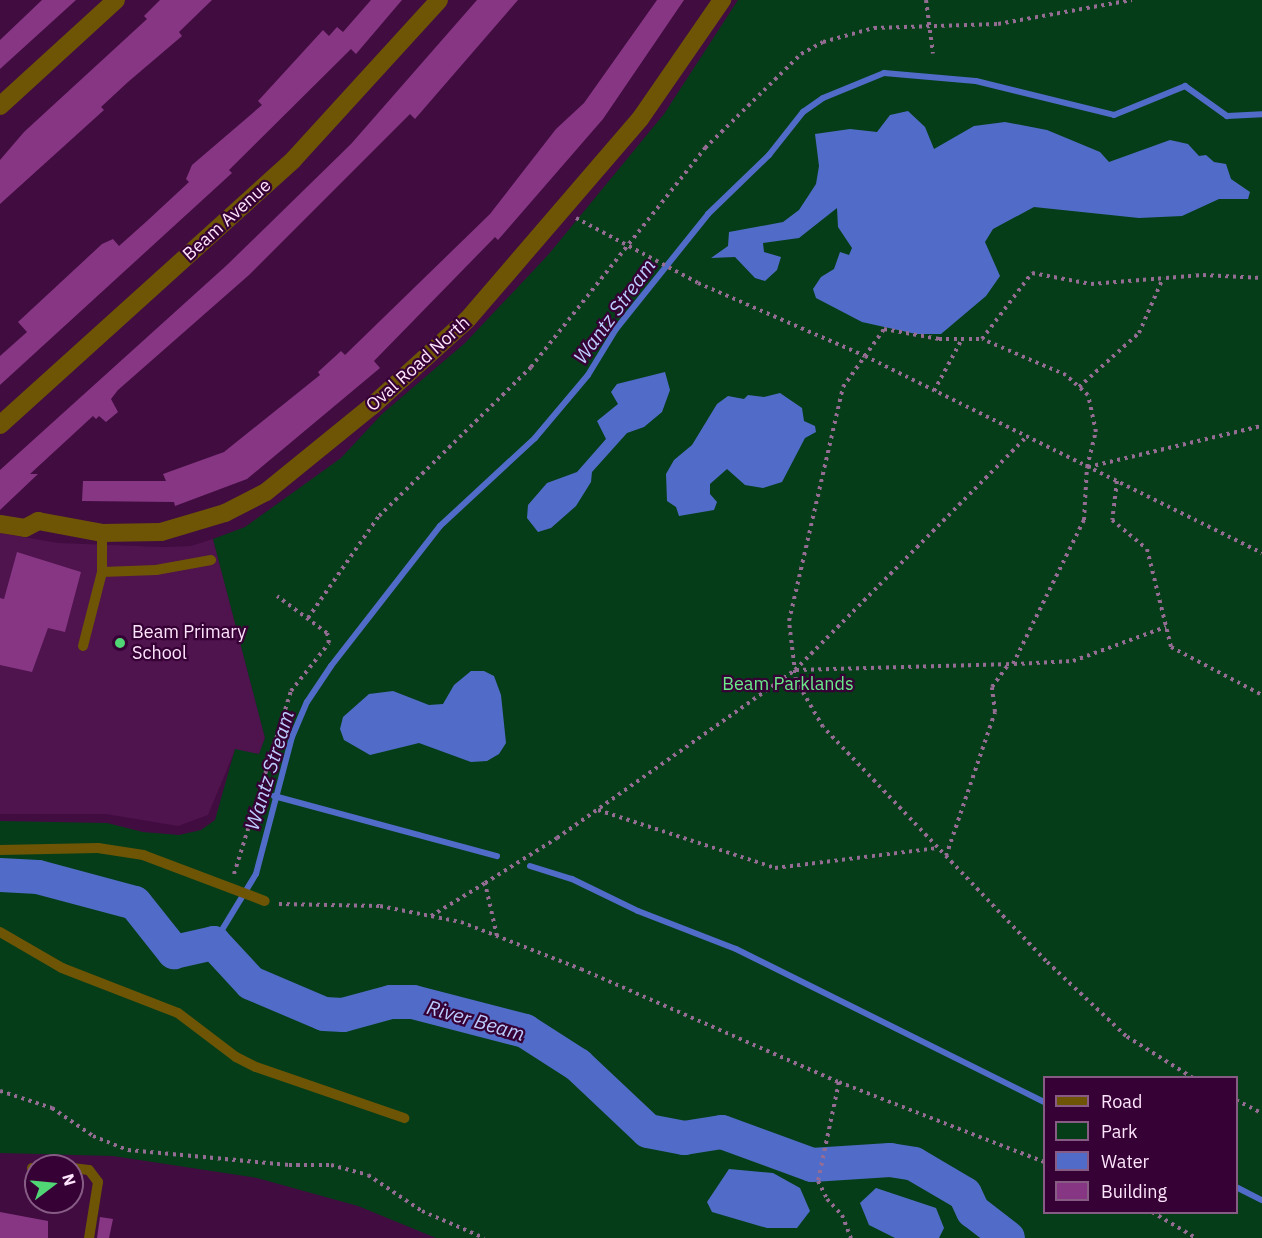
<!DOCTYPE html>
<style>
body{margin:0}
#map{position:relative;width:1262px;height:1238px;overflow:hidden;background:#410c40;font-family:"IBM Plex Sans",sans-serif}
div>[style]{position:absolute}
.built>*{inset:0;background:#4f134d}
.green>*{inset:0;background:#063d19}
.water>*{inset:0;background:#516cc8}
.stream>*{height:6px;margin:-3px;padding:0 3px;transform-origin:3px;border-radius:3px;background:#516cc8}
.river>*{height:34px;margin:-17px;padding:0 17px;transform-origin:17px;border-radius:17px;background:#516cc8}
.building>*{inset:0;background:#863683}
.path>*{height:4px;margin-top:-2px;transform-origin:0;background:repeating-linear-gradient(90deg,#956c93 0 3px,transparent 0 7.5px)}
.lane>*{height:10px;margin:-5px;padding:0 5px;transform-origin:5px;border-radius:5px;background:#6d5505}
.street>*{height:18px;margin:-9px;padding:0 9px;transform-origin:9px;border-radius:9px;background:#6d5505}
.dots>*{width:16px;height:16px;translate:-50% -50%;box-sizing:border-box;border:3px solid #360135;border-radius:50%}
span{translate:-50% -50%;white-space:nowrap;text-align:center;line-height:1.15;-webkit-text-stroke:4.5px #360135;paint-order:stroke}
.street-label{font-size:18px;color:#fee4fc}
.poi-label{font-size:18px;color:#fee4fc}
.left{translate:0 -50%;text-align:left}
.park-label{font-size:18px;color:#6bea8a}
.water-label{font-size:20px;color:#bccdfe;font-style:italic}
.legend{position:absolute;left:1043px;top:1076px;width:195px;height:138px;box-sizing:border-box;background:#360135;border:2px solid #865c85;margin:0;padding:8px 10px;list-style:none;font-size:18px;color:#fee4fc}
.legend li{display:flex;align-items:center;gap:12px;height:30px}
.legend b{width:30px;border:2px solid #865c85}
.north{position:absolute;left:24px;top:1154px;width:60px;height:60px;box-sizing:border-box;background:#360135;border:2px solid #865c85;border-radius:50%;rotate:74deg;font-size:16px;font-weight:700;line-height:24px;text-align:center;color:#fee4fc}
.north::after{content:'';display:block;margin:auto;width:21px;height:27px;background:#50d674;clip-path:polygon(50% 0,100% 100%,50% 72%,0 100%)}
</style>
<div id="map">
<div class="built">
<i style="clip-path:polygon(0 533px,58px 543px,163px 547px,191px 546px,213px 539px,265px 738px,259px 754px,235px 750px,208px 815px,178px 826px,106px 814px,0 814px)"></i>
</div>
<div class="green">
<i style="clip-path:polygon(evenodd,738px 0,1262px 0,1262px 1238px,436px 1238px,358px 1206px,257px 1178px,113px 1156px,0 1153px,0 821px,107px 823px,143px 832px,179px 835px,201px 830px,215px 820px,235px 749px,259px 754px,265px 738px,213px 539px,245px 527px,341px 458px,382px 414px,465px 343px,548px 255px,664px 114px,738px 0,1044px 1078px,1236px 1078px,1236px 1212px,1044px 1212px,1044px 1078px)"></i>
</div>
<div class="water">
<i style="clip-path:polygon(908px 111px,925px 127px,934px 149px,974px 126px,1005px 122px,1047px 130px,1100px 152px,1109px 162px,1170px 140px,1188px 144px,1199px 156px,1206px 155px,1214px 162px,1226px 164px,1231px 179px,1250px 192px,1248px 199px,1219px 199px,1182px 216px,1139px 218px,1034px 207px,993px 229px,985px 242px,1000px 276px,986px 296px,941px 334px,916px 334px,862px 322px,816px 298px,813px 289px,821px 277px,834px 269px,840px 252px,849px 255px,852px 248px,838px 227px,837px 208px,799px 238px,763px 243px,764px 252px,781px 257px,777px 270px,765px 281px,755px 278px,735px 257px,711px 258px,728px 246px,729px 232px,783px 222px,799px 210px,816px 184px,819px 166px,815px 134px,850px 129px,877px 132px,890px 115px)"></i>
<i style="clip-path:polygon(665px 372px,670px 390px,662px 412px,644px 427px,627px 433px,592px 472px,591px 482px,576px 506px,551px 528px,538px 532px,527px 518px,528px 505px,547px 483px,577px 472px,606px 439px,597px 421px,618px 404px,611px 392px,617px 384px)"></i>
<i style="clip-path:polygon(780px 393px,802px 408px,804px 421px,815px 426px,816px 432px,805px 438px,782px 482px,763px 488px,745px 485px,727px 469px,710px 484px,710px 494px,717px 502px,714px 510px,679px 516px,676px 507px,667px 501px,666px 474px,674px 460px,692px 445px,717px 404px,728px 396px,744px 399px,748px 395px,764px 397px)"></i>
<i style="clip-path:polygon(471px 671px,484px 671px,494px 676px,501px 695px,506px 743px,499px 754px,487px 761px,471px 762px,419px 743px,370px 755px,344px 740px,340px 729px,343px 717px,369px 694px,393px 691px,429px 705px,443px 704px,454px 685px)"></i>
<i style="clip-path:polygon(729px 1169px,773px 1173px,800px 1188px,810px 1211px,797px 1228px,767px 1228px,712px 1212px,707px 1202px)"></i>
<i style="clip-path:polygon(876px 1188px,936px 1208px,944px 1228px,939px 1238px,895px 1238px,869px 1225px,860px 1203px)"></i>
</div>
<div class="stream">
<i style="left:274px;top:796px;width:231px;rotate:15.1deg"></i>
<i style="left:530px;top:866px;width:44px;rotate:17.2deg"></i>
<i style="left:572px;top:879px;width:73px;rotate:25.9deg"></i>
<i style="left:638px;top:911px;width:105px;rotate:21.2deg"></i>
<i style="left:736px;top:949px;width:344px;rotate:26.4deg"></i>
<i style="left:214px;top:943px;width:81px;rotate:-58.7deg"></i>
<i style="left:256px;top:874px;width:142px;rotate:-75.3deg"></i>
<i style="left:292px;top:737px;width:38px;rotate:-67deg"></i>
<i style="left:307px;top:702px;width:43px;rotate:-56.3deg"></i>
<i style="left:331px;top:666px;width:177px;rotate:-52.1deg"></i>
<i style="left:440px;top:526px;width:129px;rotate:-42.8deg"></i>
<i style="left:535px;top:438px;width:82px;rotate:-49.9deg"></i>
<i style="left:588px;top:375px;width:54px;rotate:-58.7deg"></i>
<i style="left:616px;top:329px;width:147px;rotate:-51.3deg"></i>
<i style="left:708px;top:214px;width:85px;rotate:-44deg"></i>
<i style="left:769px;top:155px;width:55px;rotate:-51.7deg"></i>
<i style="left:803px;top:112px;width:24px;rotate:-35deg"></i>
<i style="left:823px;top:98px;width:66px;rotate:-22.3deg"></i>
<i style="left:884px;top:73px;width:92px;rotate:5deg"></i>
<i style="left:976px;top:81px;width:142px;rotate:13.8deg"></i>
<i style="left:1114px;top:115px;width:77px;rotate:-22.2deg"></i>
<i style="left:1185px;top:86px;width:52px;rotate:35.5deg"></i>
<i style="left:1227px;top:116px;width:35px;rotate:-3deg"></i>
<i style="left:1236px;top:1187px;width:29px;rotate:27deg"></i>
</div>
<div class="river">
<i style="left:0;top:875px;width:38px;rotate:3deg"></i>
<i style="left:38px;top:877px;width:100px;rotate:15deg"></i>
<i style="left:135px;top:903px;width:63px;rotate:51.5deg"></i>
<i style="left:174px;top:952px;width:41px;rotate:-12.7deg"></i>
<i style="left:214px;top:943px;width:54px;rotate:47.2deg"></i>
<i style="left:251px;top:983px;width:79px;rotate:23deg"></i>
<i style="left:324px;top:1014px;width:19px;rotate:3deg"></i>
<i style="left:343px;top:1015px;width:50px;rotate:-15.2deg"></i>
<i style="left:391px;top:1002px;width:22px"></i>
<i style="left:413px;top:1002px;width:116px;rotate:14.5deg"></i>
<i style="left:525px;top:1031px;width:63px;rotate:32.7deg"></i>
<i style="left:578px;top:1065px;width:96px;rotate:43.3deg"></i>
<i style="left:648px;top:1131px;width:37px;rotate:11deg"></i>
<i style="left:684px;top:1138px;width:38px;rotate:-9deg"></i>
<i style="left:722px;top:1132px;width:96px;rotate:20.1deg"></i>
<i style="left:812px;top:1165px;width:78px;rotate:-3.7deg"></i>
<i style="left:890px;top:1160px;width:24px;rotate:9deg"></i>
<i style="left:914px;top:1164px;width:59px;rotate:30.5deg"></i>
<i style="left:965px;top:1194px;width:19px;rotate:65deg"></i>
<i style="left:973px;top:1211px;width:44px;rotate:37.6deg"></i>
</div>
<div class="building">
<i style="clip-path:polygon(42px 0,76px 0,0 69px,0 40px)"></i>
<i style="clip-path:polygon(160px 0,212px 0,179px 32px,182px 36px,128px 82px,101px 107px,104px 110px,0 204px,0 160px,24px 132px,147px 19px,144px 16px)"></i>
<i style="clip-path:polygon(371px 0,402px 0,356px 54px,351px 49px,229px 170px,232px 173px,0 385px,0 356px,27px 332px,18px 322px,102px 244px,113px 239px,119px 246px,147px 221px,189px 182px,186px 179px,192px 165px,262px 105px,258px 101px,323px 30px,329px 36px,337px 27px,343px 32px)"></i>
<i style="clip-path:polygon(477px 0,518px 0,415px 119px,410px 114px,249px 275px,118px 390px,111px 399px,118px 412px,106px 422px,99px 416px,96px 419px,93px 416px,30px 474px,38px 474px,0 510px,0 470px,227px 265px,351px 144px)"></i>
<i style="clip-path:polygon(657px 0,684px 0,603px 119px,498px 240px,495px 237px,374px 361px,380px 368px,247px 479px,175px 506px,174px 502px,82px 501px,83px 481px,166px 481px,163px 474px,224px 452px,320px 375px,318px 372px,341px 351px,345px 355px,490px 214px,556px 129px,584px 103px)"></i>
<i style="clip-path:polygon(17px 552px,81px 572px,65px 632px,48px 628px,32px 672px,0 665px,0 598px,4px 599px)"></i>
<i style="clip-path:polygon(0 1212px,48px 1221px,48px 1238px,0 1238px)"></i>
<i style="clip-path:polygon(100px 1217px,113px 1219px,109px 1238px,97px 1238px)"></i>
</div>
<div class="path">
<i style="left:926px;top:0;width:54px;rotate:82.6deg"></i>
<i style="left:576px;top:218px;width:138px;rotate:28deg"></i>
<i style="left:698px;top:283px;width:182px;rotate:23.6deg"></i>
<i style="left:865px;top:356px;width:443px;rotate:26.4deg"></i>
<i style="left:1079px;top:387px;width:81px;rotate:-42deg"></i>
<i style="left:1139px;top:333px;width:60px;rotate:-66.4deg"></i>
<i style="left:934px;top:391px;width:59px;rotate:-61.7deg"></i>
<i style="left:1088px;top:467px;width:179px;rotate:-13.3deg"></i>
<i style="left:1117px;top:481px;width:39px;rotate:97deg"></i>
<i style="left:1112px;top:520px;width:45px;rotate:39.6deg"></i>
<i style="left:1147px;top:549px;width:101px;rotate:76.2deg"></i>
<i style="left:1171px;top:647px;width:103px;rotate:27.8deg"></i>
<i style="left:308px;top:618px;width:124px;rotate:-55.2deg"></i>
<i style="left:379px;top:516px;width:213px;rotate:-44.4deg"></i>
<i style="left:531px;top:367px;width:280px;rotate:-51.5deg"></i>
<i style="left:705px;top:148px;width:134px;rotate:-44.4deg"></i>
<i style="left:801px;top:54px;width:25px;rotate:-29deg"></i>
<i style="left:823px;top:42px;width:53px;rotate:-15.4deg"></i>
<i style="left:874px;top:28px;width:124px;rotate:-1.8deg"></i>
<i style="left:998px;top:24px;width:136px;rotate:-10.2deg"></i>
<i style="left:1014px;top:664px;width:59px;rotate:-2.9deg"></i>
<i style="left:1073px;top:661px;width:99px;rotate:-20.1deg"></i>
<i style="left:796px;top:670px;width:217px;rotate:-1.6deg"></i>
<i style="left:1013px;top:664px;width:161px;rotate:-63.8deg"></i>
<i style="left:1084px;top:520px;width:53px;rotate:-86.8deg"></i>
<i style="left:1087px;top:467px;width:36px;rotate:-76deg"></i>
<i style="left:1096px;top:432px;width:38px;rotate:-102deg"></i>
<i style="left:1088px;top:395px;width:30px;rotate:-138deg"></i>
<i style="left:1066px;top:375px;width:91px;rotate:-156.8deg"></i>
<i style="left:598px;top:810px;width:186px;rotate:18.1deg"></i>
<i style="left:775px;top:868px;width:163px;rotate:-7deg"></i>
<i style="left:946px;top:856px;width:152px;rotate:-71.2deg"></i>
<i style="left:995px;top:712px;width:25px;rotate:-97deg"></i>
<i style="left:992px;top:687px;width:27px;rotate:-54deg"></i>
<i style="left:234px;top:874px;width:192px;rotate:-72.7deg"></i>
<i style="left:291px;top:691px;width:61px;rotate:-51.6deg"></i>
<i style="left:329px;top:643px;width:10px;rotate:-101deg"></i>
<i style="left:327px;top:633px;width:62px;rotate:-143.5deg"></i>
<i style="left:279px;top:904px;width:101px;rotate:1.1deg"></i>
<i style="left:380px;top:906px;width:83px;rotate:11.2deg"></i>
<i style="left:461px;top:922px;width:129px;rotate:21.4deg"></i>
<i style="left:581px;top:969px;width:282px;rotate:23.7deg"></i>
<i style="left:839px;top:1082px;width:220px;rotate:21.3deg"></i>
<i style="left:431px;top:916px;width:63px;rotate:-31.4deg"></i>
<i style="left:497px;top:936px;width:54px;rotate:-102.8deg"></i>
<i style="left:485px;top:883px;width:85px;rotate:-32deg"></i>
<i style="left:557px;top:838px;width:291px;rotate:-35.2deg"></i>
<i style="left:795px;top:670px;width:328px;rotate:-45.2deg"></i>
<i style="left:1193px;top:1078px;width:79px;rotate:-147.9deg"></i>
<i style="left:1126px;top:1036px;width:110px;rotate:-136.8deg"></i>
<i style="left:1046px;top:961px;width:323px;rotate:-133.6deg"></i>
<i style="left:823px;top:727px;width:54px;rotate:-119.9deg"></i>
<i style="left:796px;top:680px;width:59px;rotate:-96.8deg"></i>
<i style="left:789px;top:621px;width:240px;rotate:-77deg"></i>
<i style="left:843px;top:387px;width:71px;rotate:-54.7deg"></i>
<i style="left:884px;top:329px;width:56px;rotate:10.3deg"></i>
<i style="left:939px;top:339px;width:43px"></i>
<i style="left:982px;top:339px;width:83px;rotate:-52.9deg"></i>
<i style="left:1032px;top:273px;width:60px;rotate:10.6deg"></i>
<i style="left:1091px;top:284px;width:112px;rotate:-4.6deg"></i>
<i style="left:1203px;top:275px;width:59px;rotate:2.9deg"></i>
<i style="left:839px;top:1082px;width:101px;rotate:102deg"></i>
<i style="left:818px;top:1181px;width:20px;rotate:63deg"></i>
<i style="left:827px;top:1199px;width:22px;rotate:47deg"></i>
<i style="left:842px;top:1215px;width:25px;rotate:69deg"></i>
<i style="left:0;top:1091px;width:55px;rotate:18.1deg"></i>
<i style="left:52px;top:1108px;width:50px;rotate:34.3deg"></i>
<i style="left:93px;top:1136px;width:38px;rotate:22deg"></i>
<i style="left:128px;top:1150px;width:162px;rotate:5.3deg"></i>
<i style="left:289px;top:1165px;width:42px"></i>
<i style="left:331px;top:1165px;width:38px;rotate:15deg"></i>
<i style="left:368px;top:1175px;width:65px;rotate:33.7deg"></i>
<i style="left:422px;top:1211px;width:68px;rotate:23.5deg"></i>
<i style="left:1236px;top:1100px;width:29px;rotate:27deg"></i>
<i style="left:1152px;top:1212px;width:51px;rotate:30.6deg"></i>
</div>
<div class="lane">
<i style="left:102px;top:572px;width:54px;rotate:-2.1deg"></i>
<i style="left:156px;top:570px;width:56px;rotate:-10.3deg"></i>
<i style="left:83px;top:646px;width:76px;rotate:-75.6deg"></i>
<i style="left:102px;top:572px;width:39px;rotate:-90deg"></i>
<i style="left:0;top:850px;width:98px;rotate:-1.2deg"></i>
<i style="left:98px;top:848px;width:46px;rotate:8.8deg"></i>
<i style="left:143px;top:855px;width:130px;rotate:20.7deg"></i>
<i style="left:0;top:932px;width:72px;rotate:30.1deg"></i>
<i style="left:62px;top:968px;width:124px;rotate:21.2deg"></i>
<i style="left:178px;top:1013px;width:73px;rotate:37.2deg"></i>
<i style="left:236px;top:1057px;width:22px;rotate:27deg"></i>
<i style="left:256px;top:1067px;width:157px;rotate:19deg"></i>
<i style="left:32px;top:1168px;width:4px"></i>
<i style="left:72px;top:1168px;width:17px;rotate:7deg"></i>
<i style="left:89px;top:1170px;width:15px;rotate:53deg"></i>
<i style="left:98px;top:1182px;width:57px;rotate:99.1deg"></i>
</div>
<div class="street">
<i style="left:0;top:106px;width:157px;rotate:-42.4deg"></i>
<i style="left:0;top:425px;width:396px;rotate:-42.1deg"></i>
<i style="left:294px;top:159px;width:215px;rotate:-47.6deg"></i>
<i style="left:0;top:524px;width:25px;rotate:9deg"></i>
<i style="left:25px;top:528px;width:15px;rotate:-28deg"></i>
<i style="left:38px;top:521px;width:65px;rotate:10.6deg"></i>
<i style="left:102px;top:533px;width:59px;rotate:-1deg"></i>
<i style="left:161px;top:532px;width:67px;rotate:-16.5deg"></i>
<i style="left:225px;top:513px;width:46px;rotate:-27.1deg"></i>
<i style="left:266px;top:492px;width:136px;rotate:-39.1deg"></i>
<i style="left:372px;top:406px;width:128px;rotate:-42.2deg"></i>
<i style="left:467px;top:320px;width:265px;rotate:-49.3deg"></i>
<i style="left:640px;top:119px;width:145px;rotate:-55.4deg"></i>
</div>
<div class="dots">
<i style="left:120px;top:643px;background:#50d674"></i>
</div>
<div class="street-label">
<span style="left:227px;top:220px;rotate:-42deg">Beam Avenue</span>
<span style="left:418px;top:364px;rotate:-42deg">Oval Road North</span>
</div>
<div class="poi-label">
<span class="left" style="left:132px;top:643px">Beam Primary<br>School</span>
</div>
<div class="park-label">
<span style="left:788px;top:684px">Beam Parklands</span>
</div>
<div class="water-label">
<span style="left:614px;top:311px;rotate:-54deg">Wantz Stream</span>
<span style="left:269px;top:770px;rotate:-73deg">Wantz Stream</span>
<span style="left:476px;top:1020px;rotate:16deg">River Beam</span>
</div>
<ul class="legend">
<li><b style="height:8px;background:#6d5505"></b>Road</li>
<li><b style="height:16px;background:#063d19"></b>Park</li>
<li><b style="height:16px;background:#516cc8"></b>Water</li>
<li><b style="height:16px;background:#863683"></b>Building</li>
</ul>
<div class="north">N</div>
</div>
